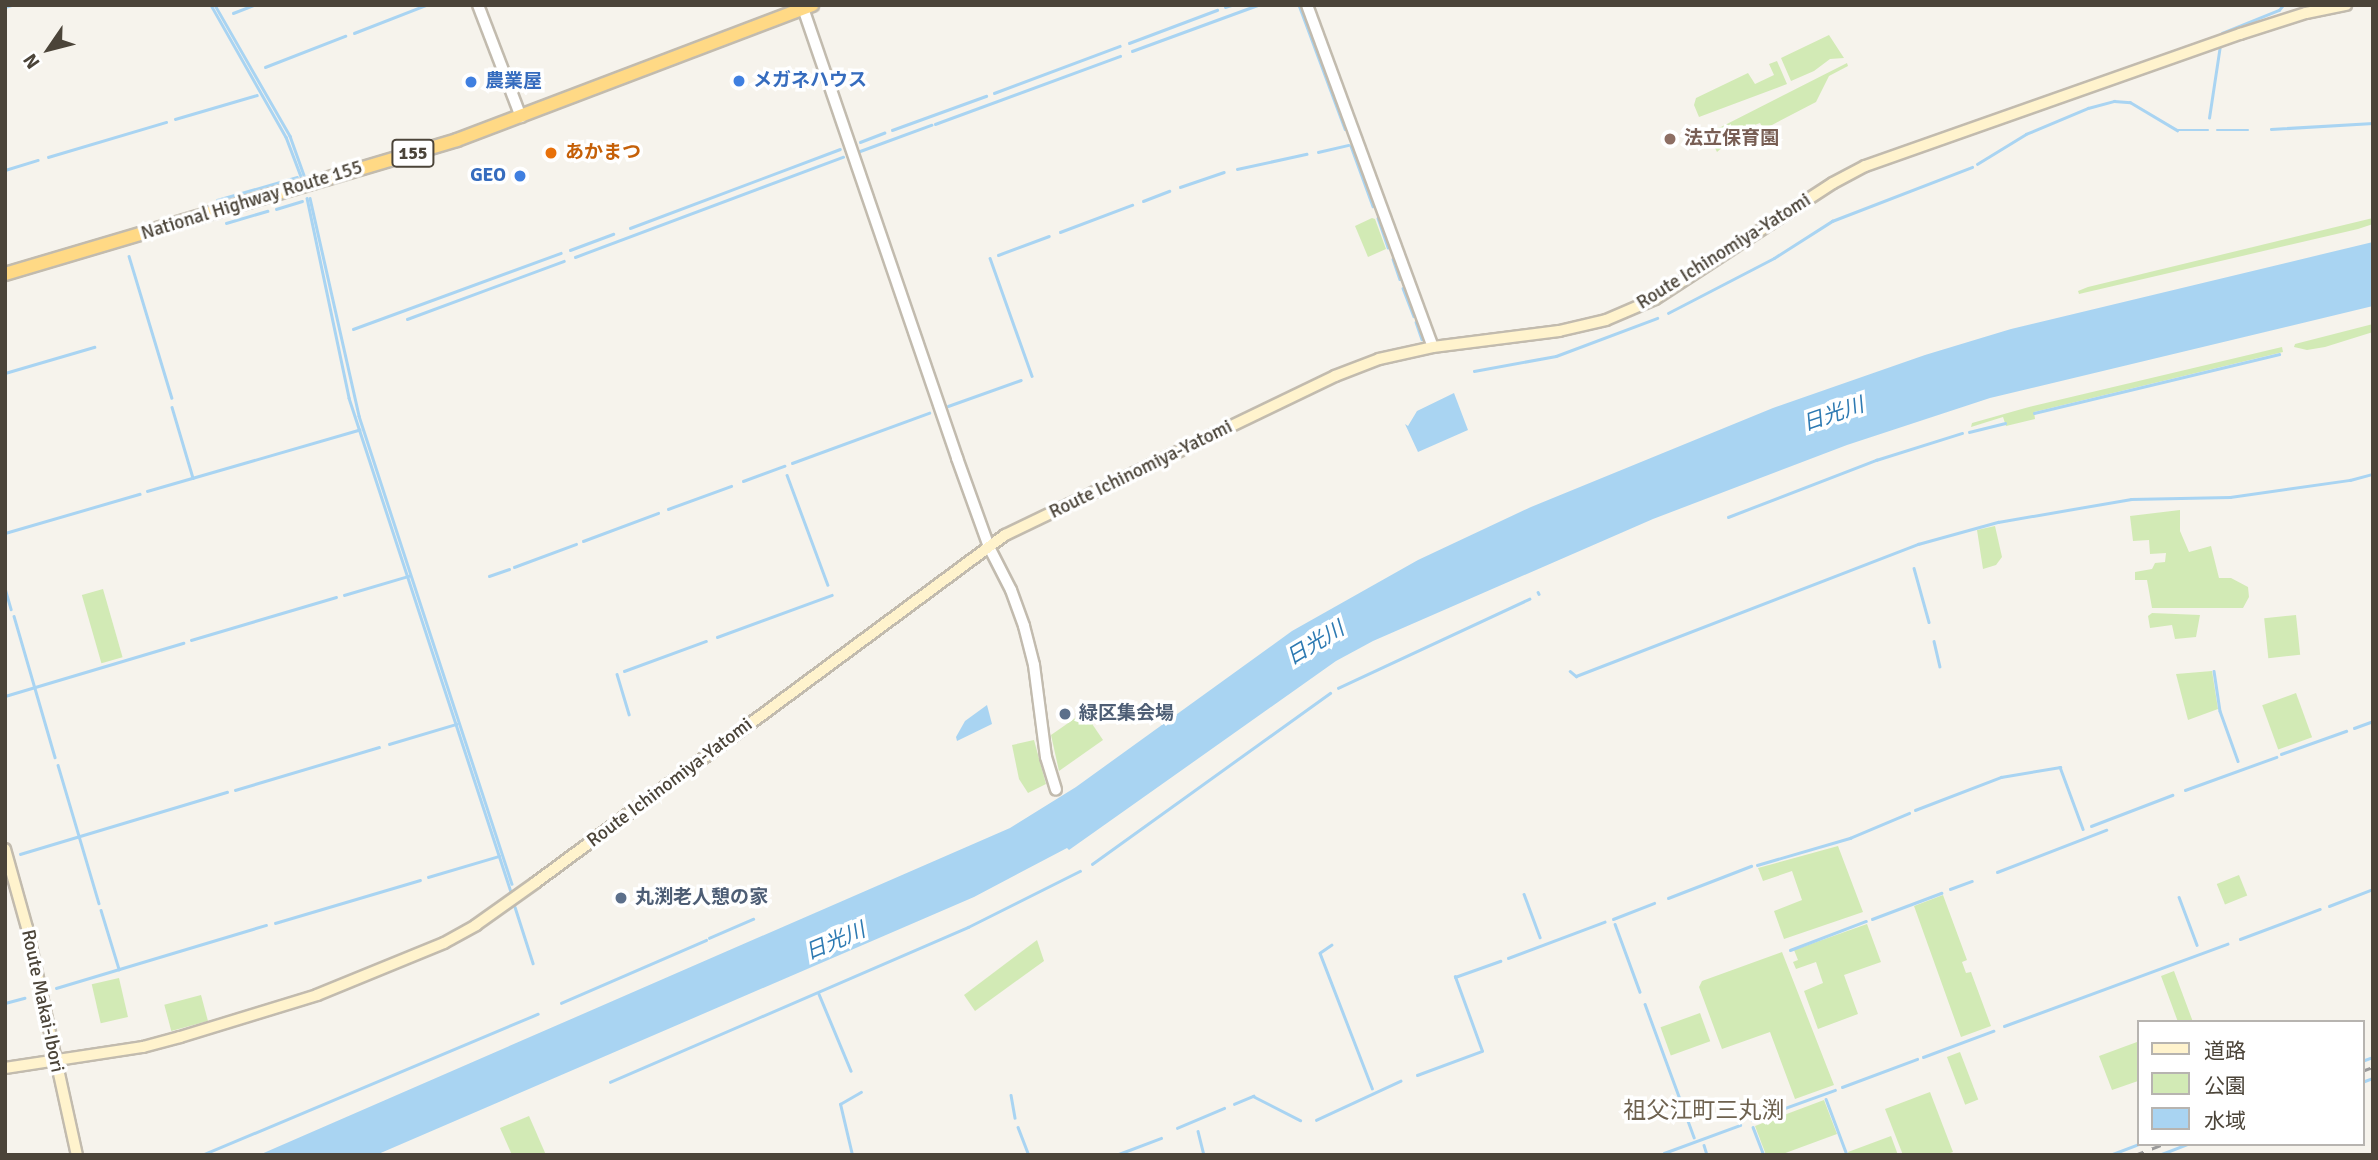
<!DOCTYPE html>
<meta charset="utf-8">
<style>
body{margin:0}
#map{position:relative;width:2378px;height:1160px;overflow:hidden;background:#f6f3ec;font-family:Signika,"Noto Sans JP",sans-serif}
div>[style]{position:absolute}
.green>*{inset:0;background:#d2eab5;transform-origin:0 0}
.water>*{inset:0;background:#a9d4f2}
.stream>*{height:2.5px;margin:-1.25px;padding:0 1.25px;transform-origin:1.25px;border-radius:1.25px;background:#a9d4f2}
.roads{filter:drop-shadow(2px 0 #c2bbae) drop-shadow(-2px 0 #c2bbae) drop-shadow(0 2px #c2bbae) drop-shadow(0 -2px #c2bbae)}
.tertiary>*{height:10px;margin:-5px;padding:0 5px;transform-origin:5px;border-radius:5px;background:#fff}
.secondary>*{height:10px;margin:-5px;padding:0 5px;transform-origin:5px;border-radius:5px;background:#fff3cd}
.trunk>*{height:12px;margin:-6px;padding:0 6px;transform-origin:6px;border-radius:6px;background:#ffd985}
.rail>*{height:2.5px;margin-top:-1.25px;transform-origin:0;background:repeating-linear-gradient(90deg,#9a9a9a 0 9px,transparent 0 18px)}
.dots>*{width:19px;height:19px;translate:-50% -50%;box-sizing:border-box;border:4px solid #fff;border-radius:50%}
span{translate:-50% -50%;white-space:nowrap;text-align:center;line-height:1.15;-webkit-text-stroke:7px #fff;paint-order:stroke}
.shield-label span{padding:2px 5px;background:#fff;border:2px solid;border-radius:5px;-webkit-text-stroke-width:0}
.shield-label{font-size:18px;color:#4b4439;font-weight:700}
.shop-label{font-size:19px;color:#366cbe;font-weight:700}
.left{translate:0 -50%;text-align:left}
.right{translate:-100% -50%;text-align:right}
.education-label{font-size:19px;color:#785e54;font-weight:700}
.food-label{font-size:19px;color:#c56008;font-weight:700}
.street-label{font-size:19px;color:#4b4439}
.service-label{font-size:19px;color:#4e5e75;font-weight:700}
.water-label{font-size:21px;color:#2e7ab2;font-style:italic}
.quarter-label{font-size:23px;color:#6e6250}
.frame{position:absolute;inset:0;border:7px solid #4b4439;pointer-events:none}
.legend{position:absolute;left:2137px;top:1020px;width:228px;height:126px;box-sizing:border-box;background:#fff;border:2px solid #b7b4b0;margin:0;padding:9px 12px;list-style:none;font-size:21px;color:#4b4439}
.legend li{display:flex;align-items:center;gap:14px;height:35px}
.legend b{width:35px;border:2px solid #b7b4b0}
.north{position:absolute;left:14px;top:14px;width:70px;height:70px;-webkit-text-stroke:5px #fff;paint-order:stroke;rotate:235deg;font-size:19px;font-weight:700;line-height:28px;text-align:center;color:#4b4439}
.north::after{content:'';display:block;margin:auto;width:24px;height:32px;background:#4b4439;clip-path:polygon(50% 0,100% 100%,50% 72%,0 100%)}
</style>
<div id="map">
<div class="green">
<i style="clip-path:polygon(1829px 35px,1844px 58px,1830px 59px,1814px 71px,1791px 81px,1781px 58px)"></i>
<i style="clip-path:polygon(1777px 61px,1787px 84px,1699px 117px,1694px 105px,1696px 98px,1748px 73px,1755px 84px,1774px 75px,1769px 64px)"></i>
<i style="clip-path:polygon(1847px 63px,1848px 66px,1829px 76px,1816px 102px,1772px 125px,1763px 128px,1760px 123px,1752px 126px,1753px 131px,1731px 140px,1717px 152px,1706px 130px,1721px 127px)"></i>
<i style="clip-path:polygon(1372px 218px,1375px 219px,1386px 249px,1368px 257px,1355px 226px)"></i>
<i style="clip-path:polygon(2373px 218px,2373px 224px,2358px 229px,2079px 294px,2078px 291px,2088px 287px)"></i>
<i style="clip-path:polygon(2373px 324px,2373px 332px,2325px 347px,2307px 350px,2294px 347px,2295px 344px)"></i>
<i style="clip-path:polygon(2282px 347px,2283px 352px,2034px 412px,2035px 419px,2006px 426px,2003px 417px,1971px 427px,1972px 423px,2029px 407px)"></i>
<i style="clip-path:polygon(2180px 510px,2180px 531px,2189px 552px,2211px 546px,2219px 578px,2231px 578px,2248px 587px,2249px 597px,2243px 608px,2152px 608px,2147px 580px,2135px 580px,2135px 572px,2152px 569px,2155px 563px,2165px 562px,2166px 553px,2150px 554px,2149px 540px,2133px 541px,2130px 516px)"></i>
<i style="clip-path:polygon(1995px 526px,2002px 557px,1996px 565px,1983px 569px,1977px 530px)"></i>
<i style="left:103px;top:589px;width:71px;height:22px;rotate:74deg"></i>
<i style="clip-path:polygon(2152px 613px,2200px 615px,2196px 637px,2175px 639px,2172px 625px,2150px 628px,2148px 616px)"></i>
<i style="left:2296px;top:615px;width:40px;height:32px;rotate:84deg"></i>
<i style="clip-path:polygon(2212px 671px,2218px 709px,2188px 720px,2176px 674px)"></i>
<i style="left:2296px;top:693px;width:47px;height:36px;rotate:70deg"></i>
<i style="clip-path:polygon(1084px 712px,1103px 740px,1059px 771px,1051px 735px)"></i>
<i style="clip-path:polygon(1034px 740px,1046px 784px,1028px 793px,1019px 779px,1012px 745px)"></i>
<i style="clip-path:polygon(1838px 846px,1863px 912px,1784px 939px,1774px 911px,1802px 900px,1792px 871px,1763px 881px,1758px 868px)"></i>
<i style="left:2239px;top:875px;width:22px;height:24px;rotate:68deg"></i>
<i style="clip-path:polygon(1943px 895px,1967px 960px,1962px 962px,1966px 973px,1971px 972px,1991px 1026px,1961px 1037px,1914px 906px)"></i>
<i style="clip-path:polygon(1867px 924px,1881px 962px,1844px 975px,1858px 1014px,1818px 1029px,1804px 991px,1823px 983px,1816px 962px,1796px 969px,1793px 962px,1798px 960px,1794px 950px)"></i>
<i style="clip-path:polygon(1037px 940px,1044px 961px,975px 1011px,964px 995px)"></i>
<i style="clip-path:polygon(1782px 952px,1834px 1085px,1795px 1099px,1770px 1032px,1722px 1049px,1699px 987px,1702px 981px)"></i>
<i style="clip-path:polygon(2174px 971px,2193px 1022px,2178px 1022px,2171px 1003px,2161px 976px)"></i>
<i style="left:119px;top:978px;width:40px;height:28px;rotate:77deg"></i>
<i style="left:201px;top:995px;width:27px;height:38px;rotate:75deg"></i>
<i style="left:1700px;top:1013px;width:30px;height:42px;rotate:70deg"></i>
<i style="clip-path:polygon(2137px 1042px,2138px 1081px,2112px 1090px,2099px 1056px)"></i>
<i style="left:1960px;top:1052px;width:51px;height:14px;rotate:69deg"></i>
<i style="clip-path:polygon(1930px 1092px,1953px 1152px,1944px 1155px,1903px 1155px,1885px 1109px)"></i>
<i style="clip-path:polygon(1824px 1100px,1837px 1134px,1780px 1155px,1766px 1155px,1755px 1126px)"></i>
<i style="clip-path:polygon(529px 1116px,546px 1155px,512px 1155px,500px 1128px)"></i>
<i style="clip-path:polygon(1891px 1136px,1898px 1155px,1849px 1155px,1848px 1152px)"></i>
</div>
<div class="water">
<i style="clip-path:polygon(2373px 242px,2373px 306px,1990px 398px,1847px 445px,1653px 519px,1373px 641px,1336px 661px,1069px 850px,1067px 848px,974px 897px,376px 1155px,259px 1155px,1010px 828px,1076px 787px,1292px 631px,1418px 560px,1531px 507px,1773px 408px,1925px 355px,2011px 329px)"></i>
<i style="clip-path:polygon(1454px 393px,1468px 430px,1418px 452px,1405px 424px,1408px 426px,1417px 411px)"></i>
<i style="clip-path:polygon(987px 705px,992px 724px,957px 741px,956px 737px,965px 721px)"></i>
</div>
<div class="stream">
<i style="left:211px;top:5px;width:152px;rotate:60.4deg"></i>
<i style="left:286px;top:137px;width:45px;rotate:69.1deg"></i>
<i style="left:215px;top:5px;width:151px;rotate:60.2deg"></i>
<i style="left:290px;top:136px;width:45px;rotate:70.3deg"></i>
<i style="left:1299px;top:5px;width:132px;rotate:69.6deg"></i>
<i style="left:5px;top:7px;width:7px;rotate:-16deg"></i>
<i style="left:1225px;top:7px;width:6px;rotate:-18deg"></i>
<i style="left:233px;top:13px;width:22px;rotate:-21deg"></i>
<i style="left:354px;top:33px;width:77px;rotate:-21.3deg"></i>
<i style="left:2222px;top:33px;width:61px;rotate:-22deg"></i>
<i style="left:2279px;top:10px;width:6px;rotate:-51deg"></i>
<i style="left:1129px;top:43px;width:94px;rotate:-20.6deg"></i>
<i style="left:1132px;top:51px;width:134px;rotate:-20.1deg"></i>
<i style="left:265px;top:67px;width:86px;rotate:-21.2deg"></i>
<i style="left:994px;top:93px;width:134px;rotate:-20.5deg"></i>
<i style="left:2209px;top:118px;width:74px;rotate:-81.4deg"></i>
<i style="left:175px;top:119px;width:85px;rotate:-16.3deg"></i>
<i style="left:935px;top:124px;width:197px;rotate:-20.2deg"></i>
<i style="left:2271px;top:129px;width:102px;rotate:-3.4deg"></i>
<i style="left:892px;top:130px;width:100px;rotate:-19.9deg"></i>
<i style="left:2217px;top:130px;width:31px"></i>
<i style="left:860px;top:142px;width:26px;rotate:-21deg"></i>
<i style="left:1351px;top:146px;width:64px;rotate:69.9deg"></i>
<i style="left:860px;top:151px;width:76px;rotate:-20.1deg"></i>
<i style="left:1318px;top:152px;width:31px;rotate:-13deg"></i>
<i style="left:48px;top:157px;width:123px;rotate:-16.5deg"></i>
<i style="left:1977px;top:164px;width:57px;rotate:-31.5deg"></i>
<i style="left:2026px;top:134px;width:67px;rotate:-22.8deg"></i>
<i style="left:2088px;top:108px;width:27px;rotate:-15deg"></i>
<i style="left:2114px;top:101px;width:16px;rotate:4deg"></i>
<i style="left:2130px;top:102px;width:55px;rotate:30.8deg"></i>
<i style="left:2177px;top:130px;width:31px"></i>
<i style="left:1237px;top:169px;width:71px;rotate:-12.3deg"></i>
<i style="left:5px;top:170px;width:34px;rotate:-17deg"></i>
<i style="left:1180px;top:187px;width:46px;rotate:-18.8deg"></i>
<i style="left:307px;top:198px;width:204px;rotate:78.1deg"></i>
<i style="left:349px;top:398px;width:520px;rotate:71.84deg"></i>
<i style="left:310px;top:198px;width:223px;rotate:77.3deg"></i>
<i style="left:359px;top:416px;width:492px;rotate:71.9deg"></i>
<i style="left:217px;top:200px;width:83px;rotate:-16deg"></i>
<i style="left:1143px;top:201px;width:28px;rotate:-21deg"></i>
<i style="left:276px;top:209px;width:27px;rotate:-17deg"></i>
<i style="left:1378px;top:218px;width:31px;rotate:71deg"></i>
<i style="left:226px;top:223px;width:43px;rotate:-16.3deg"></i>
<i style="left:630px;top:228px;width:224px;rotate:-20.6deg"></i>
<i style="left:1060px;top:232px;width:77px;rotate:-20.6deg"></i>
<i style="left:570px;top:250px;width:46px;rotate:-20.4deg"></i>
<i style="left:998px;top:255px;width:54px;rotate:-20.4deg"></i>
<i style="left:129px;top:256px;width:148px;rotate:73.2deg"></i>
<i style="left:575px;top:257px;width:286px;rotate:-20.5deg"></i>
<i style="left:990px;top:258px;width:125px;rotate:70.4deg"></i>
<i style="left:1393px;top:259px;width:21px;rotate:71deg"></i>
<i style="left:1403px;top:288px;width:30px;rotate:69deg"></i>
<i style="left:1668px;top:313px;width:119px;rotate:-27.4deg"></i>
<i style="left:1774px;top:258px;width:69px;rotate:-32.5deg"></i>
<i style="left:1832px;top:221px;width:150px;rotate:-21.1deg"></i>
<i style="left:407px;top:319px;width:167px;rotate:-20.3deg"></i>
<i style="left:1416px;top:322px;width:18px;rotate:71deg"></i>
<i style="left:353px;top:329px;width:221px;rotate:-20.1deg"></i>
<i style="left:1474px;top:371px;width:83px;rotate:-10.4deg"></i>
<i style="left:1556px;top:356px;width:108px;rotate:-20.6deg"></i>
<i style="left:5px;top:373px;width:93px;rotate:-16.3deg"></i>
<i style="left:948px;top:406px;width:77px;rotate:-19.6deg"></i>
<i style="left:172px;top:407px;width:74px;rotate:73.5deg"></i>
<i style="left:2034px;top:413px;width:252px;rotate:-13.5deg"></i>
<i style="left:1969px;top:432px;width:37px;rotate:-14deg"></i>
<i style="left:792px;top:463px;width:146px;rotate:-20.1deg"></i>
<i style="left:787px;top:475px;width:117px;rotate:69.6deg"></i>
<i style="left:743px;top:481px;width:44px;rotate:-20.1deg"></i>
<i style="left:147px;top:491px;width:221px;rotate:-16.1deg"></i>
<i style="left:668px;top:509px;width:67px;rotate:-20.1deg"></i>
<i style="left:1728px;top:517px;width:159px;rotate:-21.1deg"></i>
<i style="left:1876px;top:460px;width:90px;rotate:-17.4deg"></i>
<i style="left:5px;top:533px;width:140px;rotate:-16.2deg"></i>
<i style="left:583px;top:541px;width:80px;rotate:-20.5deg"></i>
<i style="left:514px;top:567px;width:66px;rotate:-20.4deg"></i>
<i style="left:1914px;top:568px;width:56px;rotate:74.5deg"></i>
<i style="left:489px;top:576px;width:21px;rotate:-19deg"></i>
<i style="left:5px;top:588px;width:22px;rotate:74deg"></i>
<i style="left:1538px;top:592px;width:2px;rotate:63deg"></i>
<i style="left:344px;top:595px;width:67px;rotate:-16.5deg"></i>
<i style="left:14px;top:616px;width:147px;rotate:73.8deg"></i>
<i style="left:717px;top:637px;width:122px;rotate:-20.1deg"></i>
<i style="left:191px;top:640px;width:151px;rotate:-16.5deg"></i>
<i style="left:1934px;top:641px;width:26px;rotate:77deg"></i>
<i style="left:624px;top:671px;width:87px;rotate:-20.1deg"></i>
<i style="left:1570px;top:671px;width:8px;rotate:40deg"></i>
<i style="left:1576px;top:676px;width:367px;rotate:-21.1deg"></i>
<i style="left:1918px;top:544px;width:83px;rotate:-15.4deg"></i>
<i style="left:1998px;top:522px;width:135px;rotate:-9.8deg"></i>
<i style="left:2131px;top:499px;width:99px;rotate:-1.2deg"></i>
<i style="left:2230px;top:497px;width:121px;rotate:-8.1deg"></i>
<i style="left:2350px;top:480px;width:24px;rotate:-15deg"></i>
<i style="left:2214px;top:671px;width:40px;rotate:81.5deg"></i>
<i style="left:2220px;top:711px;width:53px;rotate:70.2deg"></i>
<i style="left:617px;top:674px;width:42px;rotate:73.3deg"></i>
<i style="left:1338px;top:688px;width:211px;rotate:-25deg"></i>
<i style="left:5px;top:696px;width:186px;rotate:-16.6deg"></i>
<i style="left:2354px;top:728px;width:20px;rotate:-20deg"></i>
<i style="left:389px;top:744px;width:70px;rotate:-16.6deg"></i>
<i style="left:2281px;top:754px;width:69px;rotate:-19.5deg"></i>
<i style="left:58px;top:765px;width:144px;rotate:73.5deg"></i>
<i style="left:235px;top:790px;width:150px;rotate:-16.6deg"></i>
<i style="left:2185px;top:790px;width:97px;rotate:-19.9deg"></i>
<i style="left:1915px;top:810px;width:92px;rotate:-21deg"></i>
<i style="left:2001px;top:777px;width:60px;rotate:-9.6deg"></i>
<i style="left:2060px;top:767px;width:66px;rotate:69.6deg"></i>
<i style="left:2091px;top:826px;width:87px;rotate:-20.9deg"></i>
<i style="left:20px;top:854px;width:216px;rotate:-16.7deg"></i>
<i style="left:1092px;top:864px;width:293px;rotate:-35.7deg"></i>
<i style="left:1757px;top:865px;width:97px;rotate:-16.2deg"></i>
<i style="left:1850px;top:838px;width:64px;rotate:-23deg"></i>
<i style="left:1997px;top:872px;width:117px;rotate:-21.1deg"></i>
<i style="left:428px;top:877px;width:74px;rotate:-16.5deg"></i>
<i style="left:1950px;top:889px;width:23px;rotate:-20deg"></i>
<i style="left:1524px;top:894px;width:46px;rotate:69.6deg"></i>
<i style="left:2179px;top:897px;width:51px;rotate:69.4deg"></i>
<i style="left:1668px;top:898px;width:89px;rotate:-21.1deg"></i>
<i style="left:2329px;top:906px;width:47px;rotate:-21.1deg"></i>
<i style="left:515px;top:907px;width:59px;rotate:72.2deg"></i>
<i style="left:101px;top:910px;width:62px;rotate:73deg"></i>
<i style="left:1613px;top:919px;width:44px;rotate:-21.3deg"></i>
<i style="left:1872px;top:919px;width:74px;rotate:-20.6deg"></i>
<i style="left:275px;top:923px;width:151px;rotate:-16.5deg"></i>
<i style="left:1615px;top:924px;width:72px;rotate:69.8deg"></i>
<i style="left:709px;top:938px;width:48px;rotate:-23.4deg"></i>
<i style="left:2240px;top:939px;width:85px;rotate:-20.6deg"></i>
<i style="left:1332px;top:945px;width:14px;rotate:146deg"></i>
<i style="left:1320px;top:953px;width:145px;rotate:68.9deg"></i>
<i style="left:1790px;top:950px;width:81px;rotate:-20.9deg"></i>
<i style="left:1508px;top:958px;width:103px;rotate:-20.6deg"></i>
<i style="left:56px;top:988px;width:219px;rotate:-16.7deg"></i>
<i style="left:819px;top:994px;width:83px;rotate:67.4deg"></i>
<i style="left:5px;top:1003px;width:20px;rotate:-15deg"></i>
<i style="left:561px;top:1003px;width:158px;rotate:-23.5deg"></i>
<i style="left:1645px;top:1004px;width:142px;rotate:69.8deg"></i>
<i style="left:2004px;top:1026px;width:238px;rotate:-20.2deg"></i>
<i style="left:1923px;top:1057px;width:75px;rotate:-20.4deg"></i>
<i style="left:2362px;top:1061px;width:12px;rotate:-20deg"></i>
<i style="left:1417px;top:1075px;width:69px;rotate:-20.3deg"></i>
<i style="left:1482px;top:1051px;width:79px;rotate:-110deg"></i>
<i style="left:1455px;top:977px;width:48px;rotate:-19.6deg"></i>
<i style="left:610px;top:1082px;width:390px;rotate:-23.4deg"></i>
<i style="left:968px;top:927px;width:125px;rotate:-26.6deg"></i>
<i style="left:2362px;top:1082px;width:12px;rotate:-20deg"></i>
<i style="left:1842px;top:1087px;width:80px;rotate:-20.5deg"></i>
<i style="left:1011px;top:1095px;width:23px;rotate:80deg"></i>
<i style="left:1826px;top:1099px;width:60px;rotate:69.4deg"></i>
<i style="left:1234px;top:1104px;width:21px;rotate:-23deg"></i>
<i style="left:1253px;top:1096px;width:53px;rotate:27.1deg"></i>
<i style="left:1316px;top:1120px;width:93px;rotate:-24.9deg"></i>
<i style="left:1752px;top:1120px;width:88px;rotate:-19.9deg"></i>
<i style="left:1018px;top:1127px;width:30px;rotate:69deg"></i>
<i style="left:1753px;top:1127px;width:30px;rotate:69deg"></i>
<i style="left:1177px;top:1128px;width:51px;rotate:-23.1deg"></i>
<i style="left:1198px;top:1131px;width:25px;rotate:76deg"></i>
<i style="left:1704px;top:1145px;width:10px;rotate:73deg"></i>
<i style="left:1664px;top:1153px;width:81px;rotate:-20.2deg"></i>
<i style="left:202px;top:1155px;width:364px;rotate:-22.8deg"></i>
<i style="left:852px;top:1155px;width:52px;rotate:-103.2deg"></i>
<i style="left:840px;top:1104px;width:24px;rotate:-30deg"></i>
<i style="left:1116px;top:1155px;width:48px;rotate:-20.7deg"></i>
<i style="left:2110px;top:1155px;width:30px;rotate:-21deg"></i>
<i style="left:2159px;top:1155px;width:31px;rotate:-21deg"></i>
</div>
<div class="roads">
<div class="tertiary">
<i style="left:478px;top:5px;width:120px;rotate:69deg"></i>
<i style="left:802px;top:5px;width:479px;rotate:71.1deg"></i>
<i style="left:957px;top:458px;width:95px;rotate:70.2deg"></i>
<i style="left:989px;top:547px;width:48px;rotate:62.9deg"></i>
<i style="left:1011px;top:590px;width:38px;rotate:70deg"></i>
<i style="left:1024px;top:626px;width:40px;rotate:75.6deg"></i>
<i style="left:1034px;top:665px;width:93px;rotate:82.6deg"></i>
<i style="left:1046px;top:757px;width:34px;rotate:73deg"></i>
<i style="left:1307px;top:5px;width:364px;rotate:69.8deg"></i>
</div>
<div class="secondary">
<i style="left:5px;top:849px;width:82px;rotate:74.4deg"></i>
<i style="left:27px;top:928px;width:232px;rotate:77.6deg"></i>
<i style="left:5px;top:1068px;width:140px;rotate:-8.7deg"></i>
<i style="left:143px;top:1047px;width:38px;rotate:-15deg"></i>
<i style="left:180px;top:1037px;width:143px;rotate:-17deg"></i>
<i style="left:317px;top:995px;width:137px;rotate:-22.3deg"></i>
<i style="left:444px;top:943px;width:37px;rotate:-29deg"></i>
<i style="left:476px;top:925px;width:72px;rotate:-35.4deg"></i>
<i style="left:535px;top:883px;width:585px;rotate:-36.52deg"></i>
<i style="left:1005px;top:535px;width:366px;rotate:-25.7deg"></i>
<i style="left:1335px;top:376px;width:47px;rotate:-21.1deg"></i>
<i style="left:1379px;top:359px;width:55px;rotate:-12.5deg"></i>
<i style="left:1433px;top:347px;width:127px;rotate:-7.2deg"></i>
<i style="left:1559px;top:331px;width:48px;rotate:-13.2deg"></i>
<i style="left:1606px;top:320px;width:53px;rotate:-23.2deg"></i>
<i style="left:1655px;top:299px;width:212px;rotate:-33.1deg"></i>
<i style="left:1833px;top:183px;width:36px;rotate:-28deg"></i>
<i style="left:1865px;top:166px;width:398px;rotate:-19.4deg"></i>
<i style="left:2240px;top:34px;width:69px;rotate:-17.7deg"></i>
<i style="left:2306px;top:13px;width:41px;rotate:-11.3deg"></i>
</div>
<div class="trunk">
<i style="left:5px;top:274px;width:471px;rotate:-16.5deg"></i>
<i style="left:457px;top:140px;width:380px;rotate:-20.8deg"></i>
</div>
</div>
<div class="rail">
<i style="left:2362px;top:1071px;width:12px;rotate:-20deg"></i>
<i style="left:2135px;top:1155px;width:31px;rotate:-21deg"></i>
</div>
<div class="dots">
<i style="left:739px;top:81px;background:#3f7fe0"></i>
<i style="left:471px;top:82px;background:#3f7fe0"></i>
<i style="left:1670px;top:139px;background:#8d6e63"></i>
<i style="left:551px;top:153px;background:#e8710a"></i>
<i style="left:520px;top:176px;background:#3f7fe0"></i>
<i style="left:1065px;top:714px;background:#5c6f8a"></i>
<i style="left:621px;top:898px;background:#5c6f8a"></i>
</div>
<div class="shield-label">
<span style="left:413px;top:153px">155</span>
</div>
<div class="shop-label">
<span class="left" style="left:753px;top:81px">メガネハウス</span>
<span class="left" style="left:485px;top:82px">農業屋</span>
<span class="right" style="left:506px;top:176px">GEO</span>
</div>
<div class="education-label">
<span class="left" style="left:1684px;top:139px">法立保育園</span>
</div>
<div class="food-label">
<span class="left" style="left:565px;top:153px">あかまつ</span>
</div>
<div class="street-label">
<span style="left:252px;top:201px;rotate:-17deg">National Highway Route 155</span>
<span style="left:1724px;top:252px;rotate:-32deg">Route Ichinomiya-Yatomi</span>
<span style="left:1141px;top:470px;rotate:-26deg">Route Ichinomiya-Yatomi</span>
<span style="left:670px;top:783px;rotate:-37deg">Route Ichinomiya-Yatomi</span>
<span style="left:42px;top:1001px;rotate:78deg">Route Makai-Ibori</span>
</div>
<div class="service-label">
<span class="left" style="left:1079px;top:714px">緑区集会場</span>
<span class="left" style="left:635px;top:898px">丸渕老人憩の家</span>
</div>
<div class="water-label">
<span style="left:1833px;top:414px;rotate:-19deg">日光川</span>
<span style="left:1315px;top:643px;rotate:-31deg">日光川</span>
<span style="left:835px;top:941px;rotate:-23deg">日光川</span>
</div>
<div class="quarter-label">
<span style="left:1704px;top:1111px">祖父江町三丸渕</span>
</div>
<div class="frame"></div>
<ul class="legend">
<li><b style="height:9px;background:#fff3cd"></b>道路</li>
<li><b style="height:19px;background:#d2eab5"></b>公園</li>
<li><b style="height:19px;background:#a9d4f2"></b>水域</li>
</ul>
<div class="north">N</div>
</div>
